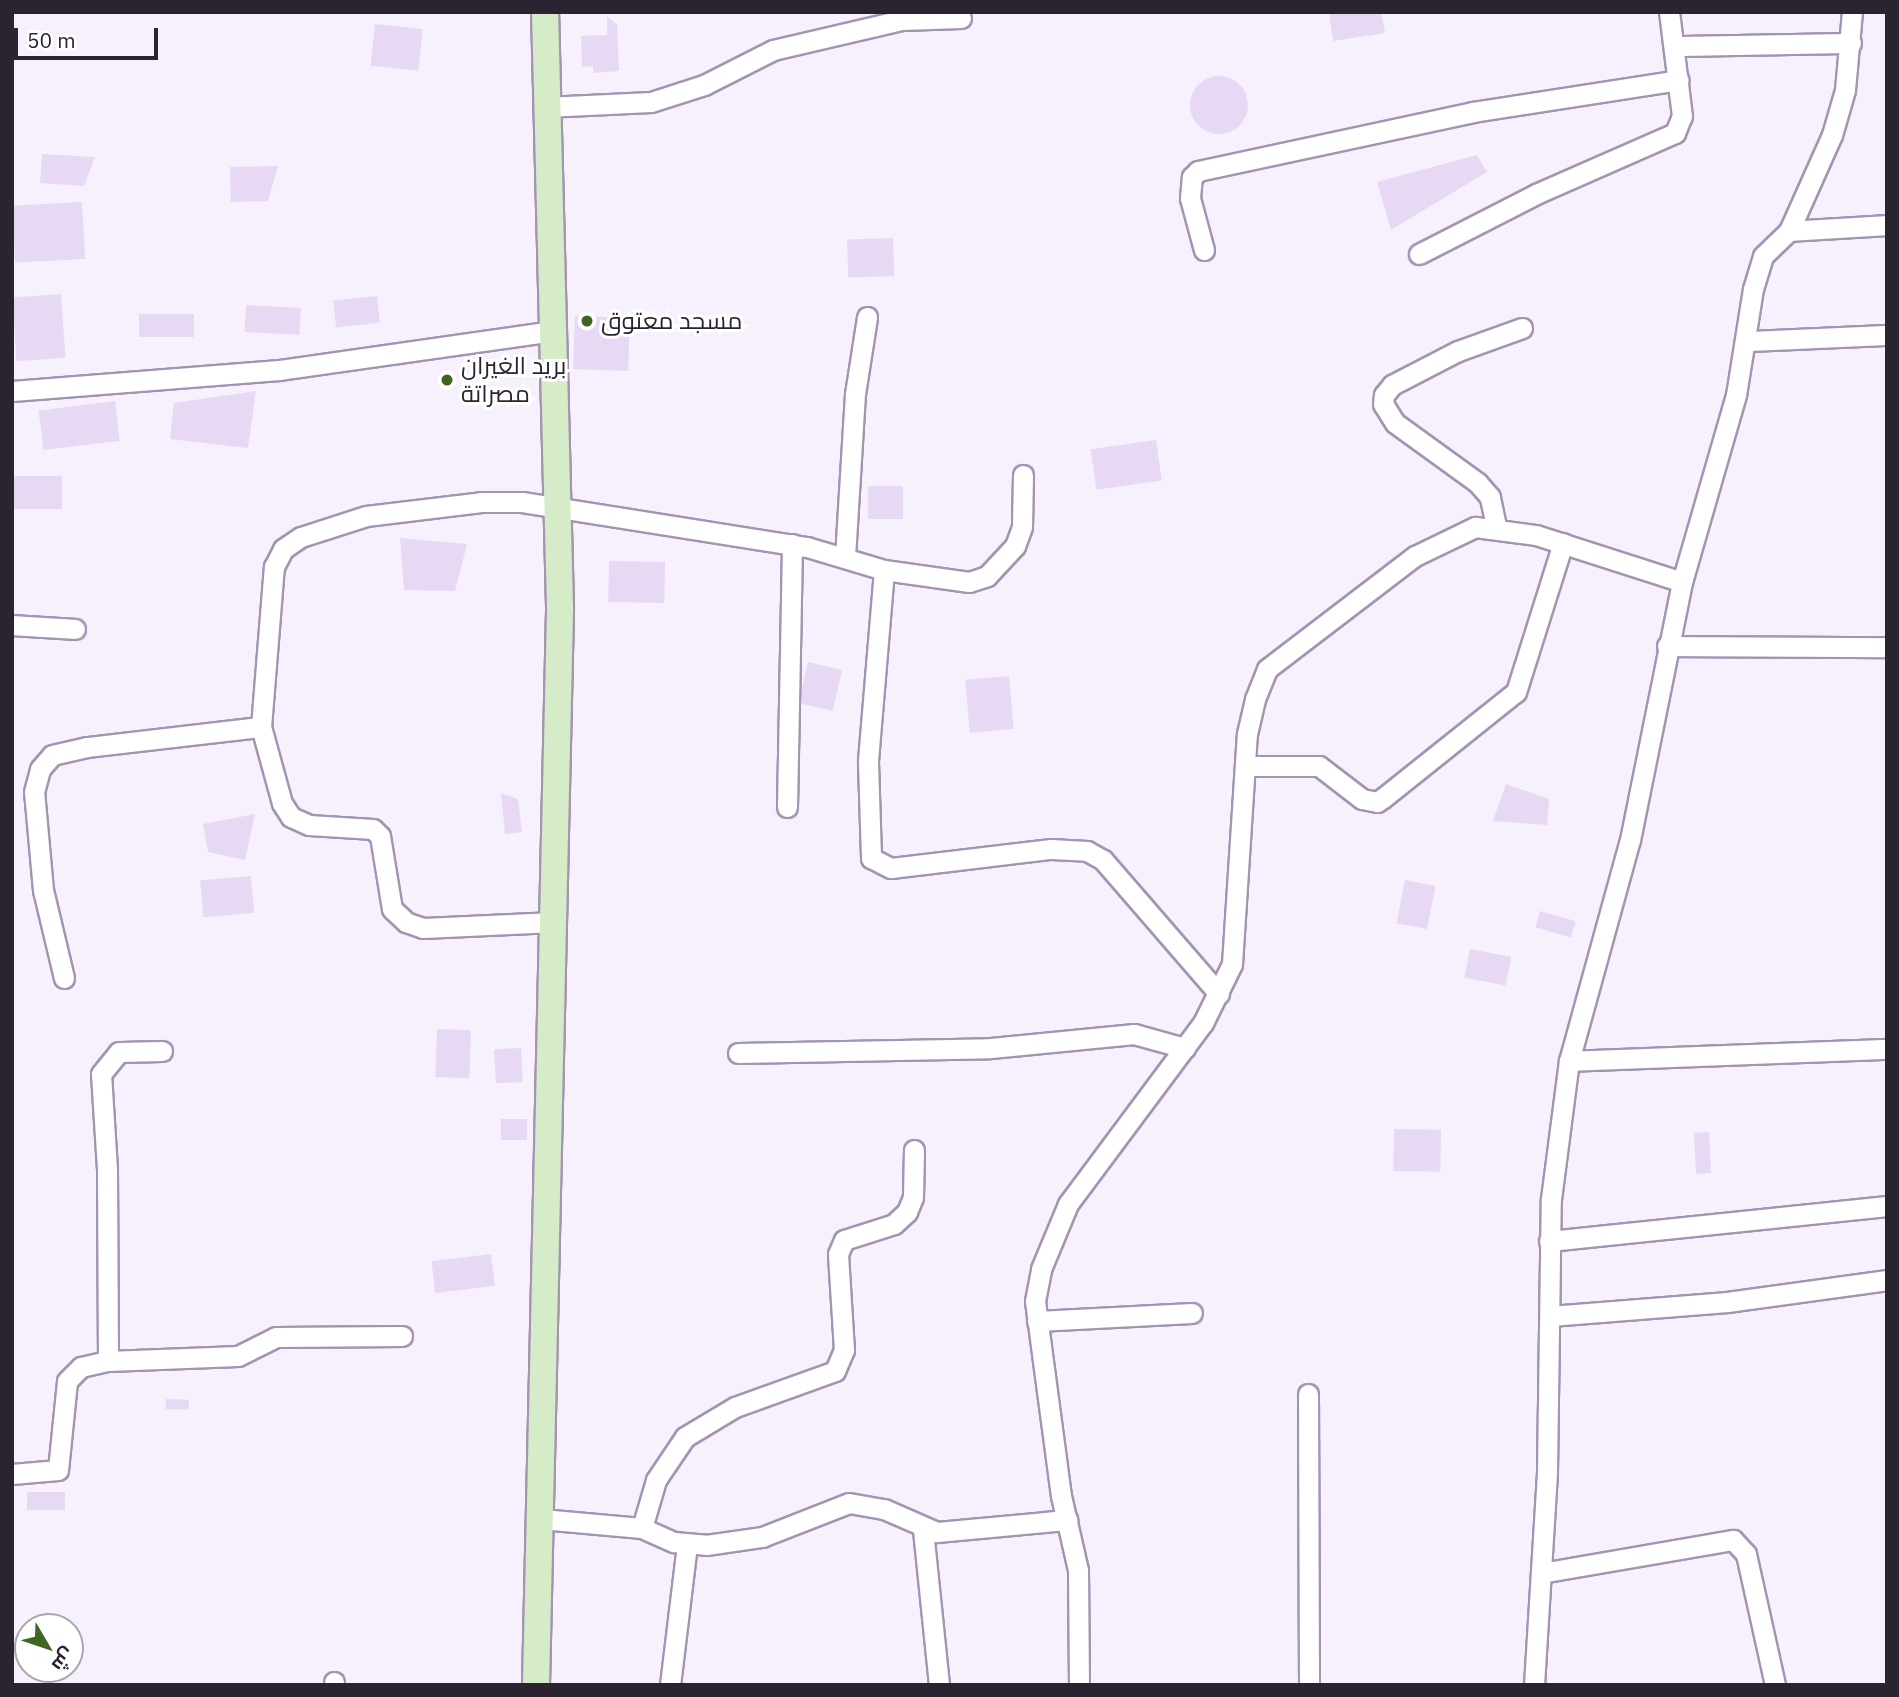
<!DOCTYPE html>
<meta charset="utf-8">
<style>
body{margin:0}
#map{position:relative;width:1899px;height:1697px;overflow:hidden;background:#f7f0fd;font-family:"IBM Plex Sans",Cairo,sans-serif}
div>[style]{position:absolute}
.building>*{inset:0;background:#e7d8f4;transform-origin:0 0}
.round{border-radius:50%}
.roads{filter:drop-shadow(2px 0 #a494b2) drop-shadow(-2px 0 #a494b2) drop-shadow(0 2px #a494b2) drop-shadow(0 -2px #a494b2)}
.street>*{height:19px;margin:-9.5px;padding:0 9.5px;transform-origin:9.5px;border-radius:9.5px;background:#fff}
.secondary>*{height:26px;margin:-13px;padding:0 13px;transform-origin:13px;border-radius:13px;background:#d6ecc8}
.dots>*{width:19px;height:19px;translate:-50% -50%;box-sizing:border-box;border:4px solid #fff;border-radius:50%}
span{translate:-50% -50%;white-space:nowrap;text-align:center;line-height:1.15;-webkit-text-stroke:6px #fff;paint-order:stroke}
.poi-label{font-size:24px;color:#2b2430}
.left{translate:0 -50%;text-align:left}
.frame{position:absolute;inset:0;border:14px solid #2b2430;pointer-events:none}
.north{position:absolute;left:14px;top:1613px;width:70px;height:70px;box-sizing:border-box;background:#fff;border:2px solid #aaa7ac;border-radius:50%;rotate:129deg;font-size:19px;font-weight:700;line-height:28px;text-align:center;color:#2b2430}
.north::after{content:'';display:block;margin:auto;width:24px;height:32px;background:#3d6622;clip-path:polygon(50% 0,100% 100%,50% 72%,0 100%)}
.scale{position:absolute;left:14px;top:28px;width:144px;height:32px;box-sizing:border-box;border:4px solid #2b2430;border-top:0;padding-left:9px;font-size:21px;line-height:24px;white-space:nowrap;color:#2b2430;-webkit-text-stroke:5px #fff;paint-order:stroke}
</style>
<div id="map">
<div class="building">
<i style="clip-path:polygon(1329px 12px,1381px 12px,1385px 33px,1333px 41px)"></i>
<i style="clip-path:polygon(607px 17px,617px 24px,619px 71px,593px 73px,593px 66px,582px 67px,581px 36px,607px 35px)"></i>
<i style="left:375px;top:24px;width:48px;height:42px;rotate:6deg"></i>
<i class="round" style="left:1190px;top:76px;width:58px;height:58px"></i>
<i style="clip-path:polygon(42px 154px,95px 157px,84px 186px,40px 183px)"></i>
<i style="clip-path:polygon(1477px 155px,1487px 172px,1391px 230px,1377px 182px)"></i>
<i style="clip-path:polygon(278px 166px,268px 201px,231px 202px,230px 167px)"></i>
<i style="left:82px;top:202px;width:57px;height:70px;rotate:87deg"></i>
<i style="left:893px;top:238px;width:38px;height:46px;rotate:88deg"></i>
<i style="left:61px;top:294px;width:64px;height:49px;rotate:86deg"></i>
<i style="left:377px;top:296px;width:27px;height:44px;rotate:84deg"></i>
<i style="left:246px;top:305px;width:55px;height:27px;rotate:3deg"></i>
<i style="left:139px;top:314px;width:55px;height:23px"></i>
<i style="left:575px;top:316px;width:55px;height:53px;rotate:2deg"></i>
<i style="clip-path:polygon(256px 391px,248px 448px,170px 439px,174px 403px)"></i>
<i style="left:115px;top:401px;width:40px;height:77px;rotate:83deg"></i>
<i style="left:1156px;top:440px;width:41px;height:66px;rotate:82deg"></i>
<i style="left:12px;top:476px;width:50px;height:33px"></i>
<i style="left:868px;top:486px;width:35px;height:33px"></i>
<i style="clip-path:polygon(400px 538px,467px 544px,455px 591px,404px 590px)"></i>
<i style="left:609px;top:561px;width:56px;height:41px;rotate:1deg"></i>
<i style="left:808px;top:662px;width:35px;height:42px;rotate:13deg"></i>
<i style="left:1009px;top:676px;width:53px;height:44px;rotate:85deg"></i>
<i style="clip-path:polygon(1506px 784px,1549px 799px,1547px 825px,1493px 821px)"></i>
<i style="clip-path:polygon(501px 793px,518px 799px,522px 832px,505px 834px)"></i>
<i style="clip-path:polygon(255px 814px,245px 860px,208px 852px,203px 824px)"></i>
<i style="left:251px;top:876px;width:37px;height:51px;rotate:85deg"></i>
<i style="left:1405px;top:880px;width:31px;height:44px;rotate:11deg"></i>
<i style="left:1540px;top:911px;width:37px;height:17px;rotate:16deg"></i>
<i style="left:1470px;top:949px;width:42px;height:29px;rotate:11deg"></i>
<i style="left:437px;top:1029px;width:34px;height:48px;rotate:2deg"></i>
<i style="left:521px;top:1048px;width:34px;height:27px;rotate:87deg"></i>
<i style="left:501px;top:1119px;width:26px;height:21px"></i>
<i style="left:1394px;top:1129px;width:47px;height:42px;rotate:1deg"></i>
<i style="left:1709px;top:1132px;width:41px;height:15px;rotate:87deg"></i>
<i style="left:491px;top:1254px;width:32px;height:60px;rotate:83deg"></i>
<i style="left:166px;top:1399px;width:23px;height:10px;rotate:2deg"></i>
<i style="left:27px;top:1492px;width:38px;height:18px"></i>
</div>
<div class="roads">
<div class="street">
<i style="left:1676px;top:46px;width:175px;rotate:-1deg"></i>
<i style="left:545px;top:107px;width:106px;rotate:-2.7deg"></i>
<i style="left:651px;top:102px;width:56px;rotate:-17.8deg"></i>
<i style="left:704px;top:85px;width:77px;rotate:-26.9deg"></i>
<i style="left:773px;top:50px;width:132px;rotate:-13.1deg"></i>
<i style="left:902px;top:20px;width:59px;rotate:-1.9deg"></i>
<i style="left:1789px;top:231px;width:98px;rotate:-3.5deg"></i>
<i style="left:1204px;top:250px;width:54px;rotate:-105.1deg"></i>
<i style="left:1190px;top:198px;width:21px;rotate:-85deg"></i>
<i style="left:1192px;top:177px;width:8px;rotate:-45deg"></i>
<i style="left:1198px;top:171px;width:281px;rotate:-12.1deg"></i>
<i style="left:1473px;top:112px;width:208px;rotate:-8.8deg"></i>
<i style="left:1419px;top:254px;width:131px;rotate:-27.1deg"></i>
<i style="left:1536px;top:194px;width:152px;rotate:-23.7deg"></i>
<i style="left:1675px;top:133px;width:18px;rotate:-68deg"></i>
<i style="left:1682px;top:116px;width:105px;rotate:-97.1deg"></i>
<i style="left:1748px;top:341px;width:139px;rotate:-2.5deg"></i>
<i style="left:12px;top:391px;width:268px;rotate:-4.5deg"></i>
<i style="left:279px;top:370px;width:278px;rotate:-8.1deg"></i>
<i style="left:1496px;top:526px;width:30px;rotate:-102deg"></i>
<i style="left:1490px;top:497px;width:18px;rotate:-131deg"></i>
<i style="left:1478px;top:483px;width:102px;rotate:-144.1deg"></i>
<i style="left:1395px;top:423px;width:22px;rotate:-122deg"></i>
<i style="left:1383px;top:404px;width:9px;rotate:-84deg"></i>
<i style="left:1384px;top:395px;width:13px;rotate:-51deg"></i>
<i style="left:1392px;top:385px;width:74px;rotate:-27.3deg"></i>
<i style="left:1458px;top:351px;width:68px;rotate:-19.8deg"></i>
<i style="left:845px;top:557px;width:163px;rotate:-86.5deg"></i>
<i style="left:855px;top:394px;width:78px;rotate:-81.1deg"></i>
<i style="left:884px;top:570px;width:193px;rotate:94.8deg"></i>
<i style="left:868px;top:762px;width:96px;rotate:88.2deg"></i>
<i style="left:871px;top:858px;width:22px;rotate:27deg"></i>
<i style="left:891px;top:868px;width:161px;rotate:-6.8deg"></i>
<i style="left:1051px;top:849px;width:36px;rotate:3deg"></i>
<i style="left:1087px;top:851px;width:18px;rotate:29deg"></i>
<i style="left:1103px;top:860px;width:177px;rotate:49.1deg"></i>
<i style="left:12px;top:625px;width:63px;rotate:3.6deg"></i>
<i style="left:1667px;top:646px;width:220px;rotate:0.3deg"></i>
<i style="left:1245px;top:766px;width:74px"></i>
<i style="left:1319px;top:766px;width:54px;rotate:37.5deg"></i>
<i style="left:1362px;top:799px;width:15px;rotate:11deg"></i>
<i style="left:1377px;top:802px;width:7px;rotate:-34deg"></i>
<i style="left:1383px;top:798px;width:170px;rotate:-38.6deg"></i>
<i style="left:1516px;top:692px;width:156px;rotate:-72.5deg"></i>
<i style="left:787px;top:807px;width:263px;rotate:-88.9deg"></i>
<i style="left:554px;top:922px;width:131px;rotate:177.4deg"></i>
<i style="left:423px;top:928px;width:18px;rotate:-161deg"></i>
<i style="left:406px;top:922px;width:19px;rotate:-137deg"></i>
<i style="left:392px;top:909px;width:74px;rotate:-99.3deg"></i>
<i style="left:380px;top:836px;width:10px;rotate:-135deg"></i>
<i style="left:373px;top:829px;width:64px;rotate:-176.4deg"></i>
<i style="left:309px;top:825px;width:20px;rotate:-156deg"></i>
<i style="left:291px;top:817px;width:17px;rotate:-123deg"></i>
<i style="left:282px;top:803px;width:79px;rotate:-105.4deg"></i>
<i style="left:261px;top:727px;width:161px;rotate:-85.4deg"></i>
<i style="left:274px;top:567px;width:20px;rotate:-63deg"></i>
<i style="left:283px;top:549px;width:22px;rotate:-34deg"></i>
<i style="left:301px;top:537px;width:68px;rotate:-17.9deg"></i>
<i style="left:366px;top:516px;width:116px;rotate:-6.9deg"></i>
<i style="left:481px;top:502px;width:41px"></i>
<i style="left:522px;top:502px;width:289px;rotate:9deg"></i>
<i style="left:807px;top:547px;width:80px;rotate:16.6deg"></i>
<i style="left:884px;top:570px;width:86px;rotate:8deg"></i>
<i style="left:969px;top:582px;width:19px;rotate:-18deg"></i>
<i style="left:987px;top:576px;width:41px;rotate:-47deg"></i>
<i style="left:1015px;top:546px;width:20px;rotate:-70deg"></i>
<i style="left:1022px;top:527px;width:52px;rotate:-88.9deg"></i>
<i style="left:64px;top:978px;width:90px;rotate:-103.4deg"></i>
<i style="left:43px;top:890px;width:98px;rotate:-95.2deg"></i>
<i style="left:34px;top:792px;width:24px;rotate:-75deg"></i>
<i style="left:40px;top:769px;width:18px;rotate:-49deg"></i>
<i style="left:52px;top:755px;width:36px;rotate:-13deg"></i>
<i style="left:87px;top:747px;width:175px;rotate:-6.6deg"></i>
<i style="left:738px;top:1053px;width:253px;rotate:-1.1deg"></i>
<i style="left:991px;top:1048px;width:144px;rotate:-5.6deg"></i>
<i style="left:1134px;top:1034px;width:53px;rotate:15.4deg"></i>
<i style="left:1569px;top:1061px;width:318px;rotate:-2.2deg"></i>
<i style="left:1549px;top:1241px;width:340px;rotate:-5.9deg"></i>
<i style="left:1550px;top:1316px;width:178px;rotate:-4.5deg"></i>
<i style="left:1727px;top:1302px;width:162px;rotate:-7.8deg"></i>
<i style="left:1037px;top:1321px;width:155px;rotate:-3deg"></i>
<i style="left:108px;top:1361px;width:192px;rotate:-90.3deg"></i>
<i style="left:107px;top:1169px;width:95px;rotate:-93.6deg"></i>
<i style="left:101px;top:1074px;width:28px;rotate:-51deg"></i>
<i style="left:119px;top:1052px;width:43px;rotate:-1.3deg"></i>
<i style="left:1308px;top:1394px;width:291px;rotate:89.8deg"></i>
<i style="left:12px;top:1474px;width:46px;rotate:-5deg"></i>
<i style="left:58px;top:1470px;width:89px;rotate:-84.2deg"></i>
<i style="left:67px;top:1381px;width:20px;rotate:-45deg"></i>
<i style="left:81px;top:1367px;width:28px;rotate:-13deg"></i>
<i style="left:108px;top:1361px;width:130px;rotate:-2.2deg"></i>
<i style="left:238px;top:1356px;width:42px;rotate:-26.6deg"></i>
<i style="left:276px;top:1337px;width:126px;rotate:-0.5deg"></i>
<i style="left:541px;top:1519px;width:101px;rotate:5.1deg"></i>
<i style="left:642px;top:1528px;width:35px;rotate:24deg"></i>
<i style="left:674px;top:1542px;width:32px;rotate:5deg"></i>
<i style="left:706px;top:1545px;width:57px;rotate:-8.1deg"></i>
<i style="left:762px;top:1537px;width:93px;rotate:-21.3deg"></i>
<i style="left:849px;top:1503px;width:36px;rotate:10deg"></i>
<i style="left:884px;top:1509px;width:58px;rotate:23.5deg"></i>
<i style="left:937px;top:1532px;width:131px;rotate:-5.3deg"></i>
<i style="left:642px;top:1528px;width:50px;rotate:-73.7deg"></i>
<i style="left:656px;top:1480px;width:52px;rotate:-56deg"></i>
<i style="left:685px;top:1437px;width:58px;rotate:-31deg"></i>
<i style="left:735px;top:1407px;width:106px;rotate:-19.8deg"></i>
<i style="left:835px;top:1371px;width:23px;rotate:-67deg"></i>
<i style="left:844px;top:1350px;width:96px;rotate:-93.6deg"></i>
<i style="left:838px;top:1254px;width:15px;rotate:-67deg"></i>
<i style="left:844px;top:1240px;width:52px;rotate:-17.7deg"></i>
<i style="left:894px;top:1224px;width:18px;rotate:-43deg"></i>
<i style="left:907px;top:1212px;width:16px;rotate:-68deg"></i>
<i style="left:913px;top:1197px;width:47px;rotate:-88.8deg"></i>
<i style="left:923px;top:1530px;width:156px;rotate:84.1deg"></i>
<i style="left:1541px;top:1573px;width:195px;rotate:-9.8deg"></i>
<i style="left:1733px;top:1540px;width:19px;rotate:47deg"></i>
<i style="left:1746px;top:1554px;width:134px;rotate:77.5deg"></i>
<i style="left:334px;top:1685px;width:3px;rotate:-90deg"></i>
<i style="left:670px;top:1685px;width:142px;rotate:-83.1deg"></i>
<i style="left:1079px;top:1685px;width:115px;rotate:-90.5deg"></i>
<i style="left:1078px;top:1570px;width:76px;rotate:-102.9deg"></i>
<i style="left:1061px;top:1496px;width:197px;rotate:-97.6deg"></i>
<i style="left:1035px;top:1301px;width:33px;rotate:-79deg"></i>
<i style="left:1041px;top:1269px;width:70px;rotate:-67.4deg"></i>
<i style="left:1068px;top:1204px;width:226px;rotate:-53.3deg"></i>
<i style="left:1203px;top:1023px;width:66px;rotate:-63.8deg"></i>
<i style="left:1232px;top:964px;width:230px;rotate:-86.3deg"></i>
<i style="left:1247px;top:734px;width:36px;rotate:-77deg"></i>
<i style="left:1255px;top:699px;width:32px;rotate:-68deg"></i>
<i style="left:1267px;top:669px;width:186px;rotate:-37.4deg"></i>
<i style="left:1415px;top:556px;width:67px;rotate:-25.8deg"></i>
<i style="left:1475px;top:527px;width:62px;rotate:7.5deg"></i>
<i style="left:1536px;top:535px;width:153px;rotate:17.8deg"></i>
<i style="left:1534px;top:1685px;width:214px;rotate:-86.5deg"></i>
<i style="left:1547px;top:1471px;width:272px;rotate:-89.2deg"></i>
<i style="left:1551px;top:1199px;width:139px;rotate:-82.6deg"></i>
<i style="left:1569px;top:1061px;width:229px;rotate:-74.6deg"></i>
<i style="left:1630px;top:840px;width:263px;rotate:-78.6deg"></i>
<i style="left:1682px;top:582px;width:195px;rotate:-73.9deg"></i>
<i style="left:1736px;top:395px;width:107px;rotate:-80.9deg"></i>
<i style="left:1753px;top:289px;width:34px;rotate:-73deg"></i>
<i style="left:1763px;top:256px;width:36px;rotate:-44deg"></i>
<i style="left:1789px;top:231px;width:105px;rotate:-65.9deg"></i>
<i style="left:1832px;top:135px;width:47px;rotate:-73.9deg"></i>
<i style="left:1845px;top:90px;width:78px;rotate:-84.9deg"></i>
</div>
<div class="secondary">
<i style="left:536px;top:1685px;width:1078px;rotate:-88.72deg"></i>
<i style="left:560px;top:607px;width:595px;rotate:-91.44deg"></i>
</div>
</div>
<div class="dots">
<i style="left:587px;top:321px;background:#3d6622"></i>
<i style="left:447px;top:380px;background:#3d6622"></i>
</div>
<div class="poi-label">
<span class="left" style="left:601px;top:321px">مسجد معتوق</span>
<span class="left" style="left:461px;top:380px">بريد الغيران<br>مصراتة</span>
</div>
<div class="frame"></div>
<div class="north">ش</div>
<div class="scale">50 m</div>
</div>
